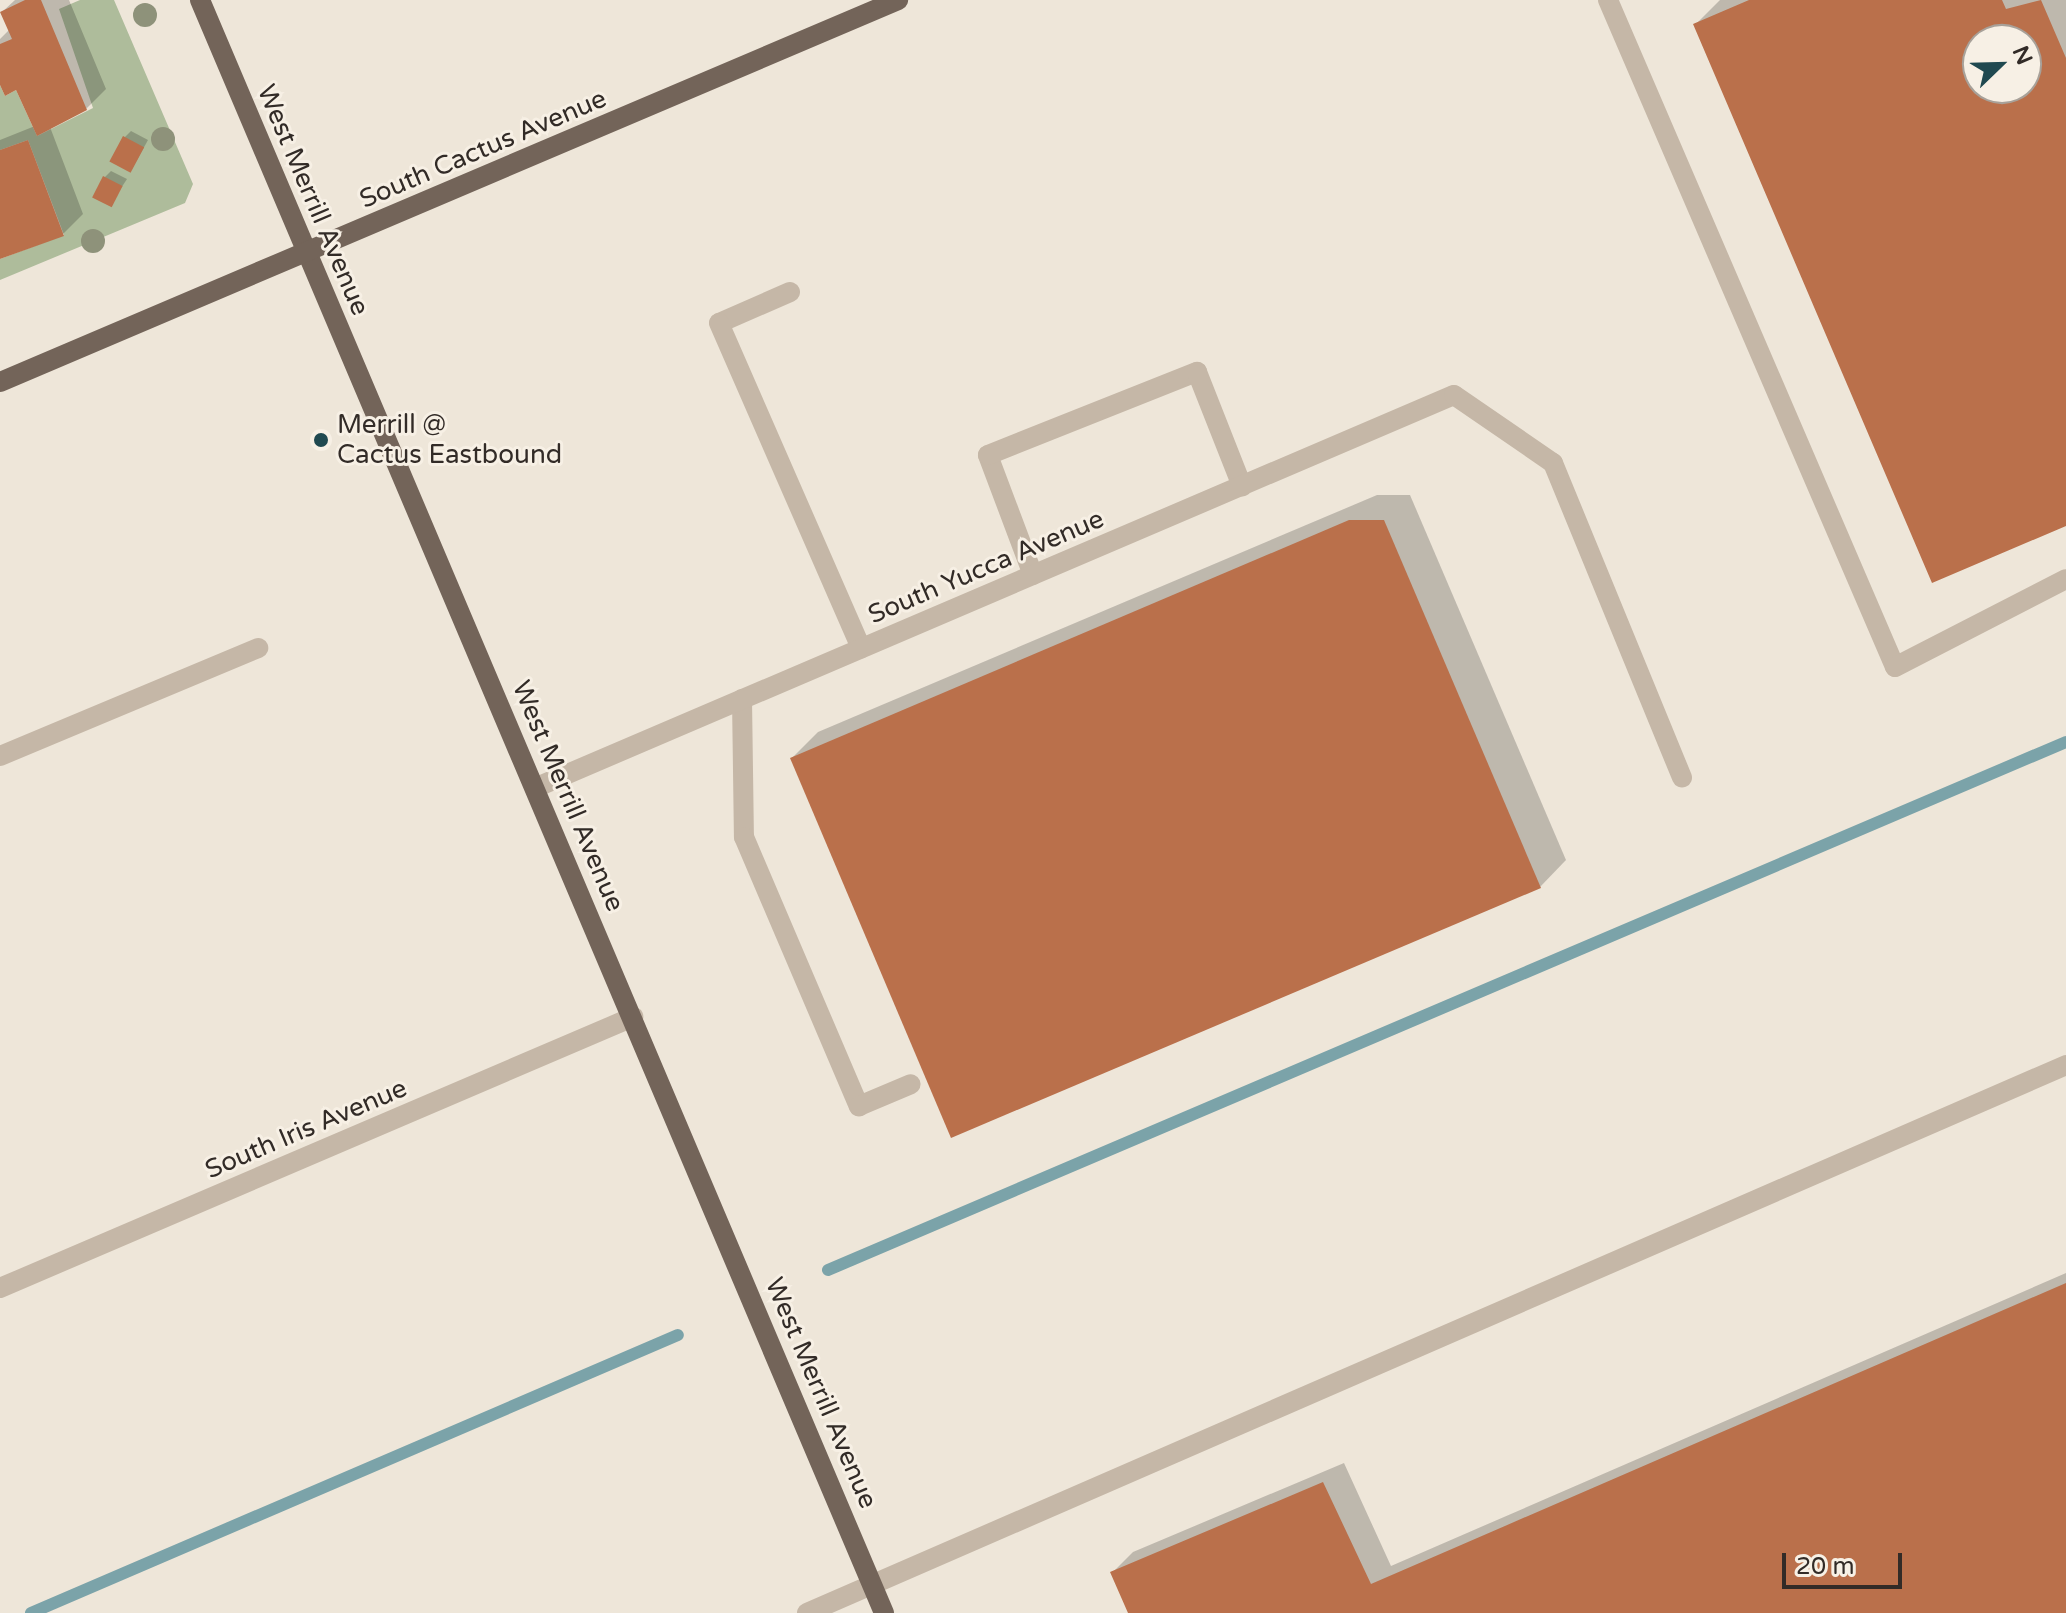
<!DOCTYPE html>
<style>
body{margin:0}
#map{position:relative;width:2066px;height:1613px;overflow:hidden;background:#eee6d9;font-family:"Varela Round",sans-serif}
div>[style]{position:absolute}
.green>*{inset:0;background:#aebc9b}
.shadow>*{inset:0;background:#0003}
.stream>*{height:12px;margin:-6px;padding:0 6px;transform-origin:6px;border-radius:6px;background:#7ba3a9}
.building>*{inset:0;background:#ba704b;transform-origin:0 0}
.minor>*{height:20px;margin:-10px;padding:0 10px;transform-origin:10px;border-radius:10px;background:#c5b7a7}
.major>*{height:20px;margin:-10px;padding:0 10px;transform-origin:10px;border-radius:10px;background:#736459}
.trees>*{width:24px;height:24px;margin:-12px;border-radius:50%;background:#8e927a}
.dots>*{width:22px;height:22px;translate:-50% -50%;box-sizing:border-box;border:4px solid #f7f0e5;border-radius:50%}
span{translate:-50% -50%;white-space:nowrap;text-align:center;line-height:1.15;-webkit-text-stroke:6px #f7f0e5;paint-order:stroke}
.street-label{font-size:26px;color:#322b27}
.poi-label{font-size:26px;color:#322b27}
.left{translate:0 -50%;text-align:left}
.north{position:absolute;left:1962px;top:24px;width:80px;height:80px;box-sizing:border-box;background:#f7f0e5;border:2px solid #a8a199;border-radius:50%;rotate:67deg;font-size:22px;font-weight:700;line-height:32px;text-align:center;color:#322b27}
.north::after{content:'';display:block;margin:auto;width:28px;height:36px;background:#204950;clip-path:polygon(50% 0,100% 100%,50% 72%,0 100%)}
.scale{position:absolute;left:1782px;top:1553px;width:120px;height:36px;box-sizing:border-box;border:4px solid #322b27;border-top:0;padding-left:10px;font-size:24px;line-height:28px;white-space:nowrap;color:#322b27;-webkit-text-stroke:6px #f7f0e5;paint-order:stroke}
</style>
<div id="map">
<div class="green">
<i style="clip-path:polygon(80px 0,114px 0,193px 184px,185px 203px,0 280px,0 259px,64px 235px,28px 140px,0 150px,0 85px,5px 96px,16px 90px,37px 136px,93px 108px,59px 9px)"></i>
</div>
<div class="shadow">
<i style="clip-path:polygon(15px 0,69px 0,106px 89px,86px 109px,50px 127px,83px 214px,63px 234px,0 256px,0 140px,35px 126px,17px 87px,0 80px,0 39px,9px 30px,1px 13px)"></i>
<i style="clip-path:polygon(evenodd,1720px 0,2066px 0,2066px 524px,1696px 24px,1720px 0,1978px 40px,2026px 40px,2026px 88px,1978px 88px,1978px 40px)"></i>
<i style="clip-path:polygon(131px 131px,148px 140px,132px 169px,125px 137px)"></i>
<i style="clip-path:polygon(111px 171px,127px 179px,110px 205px,105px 177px)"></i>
<i style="clip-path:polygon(1377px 495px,1410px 495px,1566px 860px,1540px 887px,792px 758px,818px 732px)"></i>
<i style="clip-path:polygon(2066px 1273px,2066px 1613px,1130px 1613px,1113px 1572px,1133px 1552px,1344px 1463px,1391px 1566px)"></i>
</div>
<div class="stream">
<i style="left:828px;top:1270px;width:1346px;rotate:-23.1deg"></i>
<i style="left:31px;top:1613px;width:704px;rotate:-23.25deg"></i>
</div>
<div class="building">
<i style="clip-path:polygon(25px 0,41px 0,87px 110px,37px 136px,16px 90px,5px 96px,0 85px,0 44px,12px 39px,0 12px)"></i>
<i style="clip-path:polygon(evenodd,1749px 0,2002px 0,2006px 9px,2041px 0,2066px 58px,2066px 526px,1932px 583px,1693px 24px,1749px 0,1978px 40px,2026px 40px,2026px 88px,1978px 88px,1978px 40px)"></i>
<i style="left:123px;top:136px;width:24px;height:29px;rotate:28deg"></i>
<i style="clip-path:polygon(28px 140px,64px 236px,0 259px,0 150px)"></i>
<i style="left:103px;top:176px;width:22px;height:24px;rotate:27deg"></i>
<i style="clip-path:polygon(1349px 520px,1384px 520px,1541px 888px,951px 1138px,790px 758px)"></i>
<i style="clip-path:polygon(2066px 1283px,2066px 1613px,1128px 1613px,1110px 1572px,1323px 1482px,1371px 1584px)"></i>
</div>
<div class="minor">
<i style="left:1608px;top:0;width:726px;rotate:66.72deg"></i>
<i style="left:1895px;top:667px;width:192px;rotate:-27.2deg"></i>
<i style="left:790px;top:292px;width:77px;rotate:156.4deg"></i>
<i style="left:719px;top:323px;width:355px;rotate:66.4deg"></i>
<i style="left:1033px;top:575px;width:128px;rotate:-110.6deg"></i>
<i style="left:988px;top:455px;width:225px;rotate:-21.7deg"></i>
<i style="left:1197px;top:372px;width:123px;rotate:68.5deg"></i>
<i style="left:742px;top:699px;width:138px;rotate:89.2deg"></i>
<i style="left:744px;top:837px;width:293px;rotate:66.9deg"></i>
<i style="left:859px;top:1106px;width:56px;rotate:-22.9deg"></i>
<i style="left:0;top:756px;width:280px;rotate:-22.7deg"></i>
<i style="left:537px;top:787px;width:997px;rotate:-23.15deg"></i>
<i style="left:1454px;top:395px;width:120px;rotate:34.5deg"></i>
<i style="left:1553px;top:463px;width:340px;rotate:67.7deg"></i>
<i style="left:0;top:1288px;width:689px;rotate:-23.18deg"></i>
<i style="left:807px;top:1613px;width:1373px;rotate:-23.52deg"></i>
</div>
<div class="major">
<i style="left:200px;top:0;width:1752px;rotate:67.02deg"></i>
<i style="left:0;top:382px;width:976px;rotate:-23.04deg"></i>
</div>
<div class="trees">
<i style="left:145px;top:15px"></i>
<i style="left:163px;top:139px"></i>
<i style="left:93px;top:241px"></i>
</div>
<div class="dots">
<i style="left:321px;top:440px;background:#204950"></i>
</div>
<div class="street-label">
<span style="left:483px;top:149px;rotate:-23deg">South Cactus Avenue</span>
<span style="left:313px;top:200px;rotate:67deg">West Merrill Avenue</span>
<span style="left:986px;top:567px;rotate:-23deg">South Yucca Avenue</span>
<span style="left:568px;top:796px;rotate:67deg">West Merrill Avenue</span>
<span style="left:306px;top:1129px;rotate:-23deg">South Iris Avenue</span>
<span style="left:821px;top:1393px;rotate:67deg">West Merrill Avenue</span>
</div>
<div class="poi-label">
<span class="left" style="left:337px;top:440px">Merrill @<br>Cactus Eastbound</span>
</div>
<div class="north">N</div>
<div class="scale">20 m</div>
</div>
